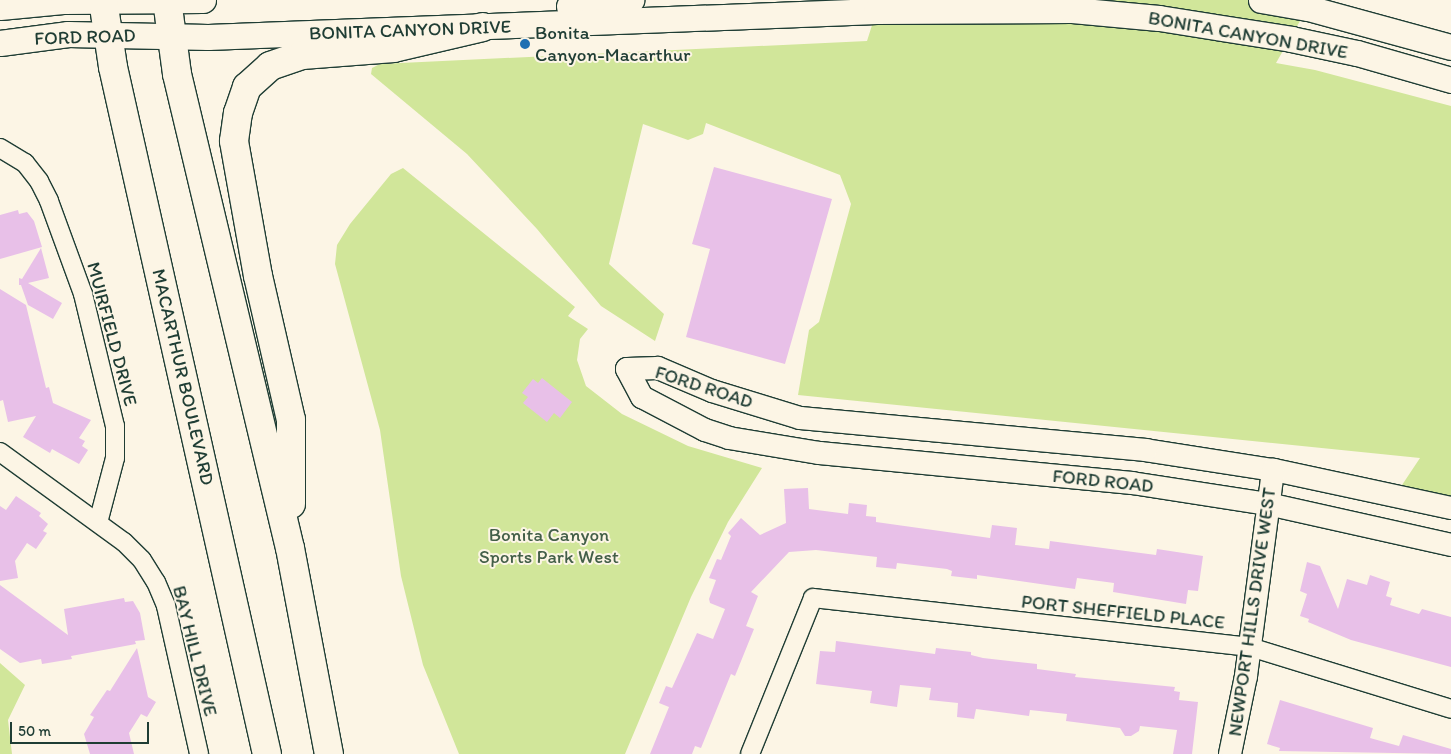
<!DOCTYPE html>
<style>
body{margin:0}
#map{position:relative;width:1451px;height:754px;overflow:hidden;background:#fcf5e5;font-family:Itim,sans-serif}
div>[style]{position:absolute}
.green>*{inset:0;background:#d1e69a}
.building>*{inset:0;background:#e8c0e8}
.roads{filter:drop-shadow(1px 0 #1f3d34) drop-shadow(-1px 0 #1f3d34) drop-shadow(0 1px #1f3d34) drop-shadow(0 -1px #1f3d34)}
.minor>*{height:18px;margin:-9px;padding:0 9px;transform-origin:9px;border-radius:9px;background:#fcf5e5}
.tertiary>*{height:22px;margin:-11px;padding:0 11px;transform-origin:11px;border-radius:11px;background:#fcf5e5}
.secondary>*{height:25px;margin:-12.5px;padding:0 12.5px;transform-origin:12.5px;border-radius:12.5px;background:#fcf5e5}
.primary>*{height:28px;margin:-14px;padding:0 14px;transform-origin:14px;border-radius:14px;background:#fcf5e5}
.dots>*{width:14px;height:14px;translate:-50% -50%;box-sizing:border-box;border:2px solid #fcf5e5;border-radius:50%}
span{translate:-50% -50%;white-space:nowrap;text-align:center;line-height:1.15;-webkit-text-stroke:4px #fcf5e5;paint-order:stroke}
.street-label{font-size:19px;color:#1f3d34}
.poi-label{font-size:19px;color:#1f3d34}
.left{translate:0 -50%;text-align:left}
.park-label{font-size:19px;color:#435f48}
.scale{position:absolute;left:10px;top:722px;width:139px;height:22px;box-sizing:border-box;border:2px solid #1f3d34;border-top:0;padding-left:6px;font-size:15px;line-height:18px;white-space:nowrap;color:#1f3d34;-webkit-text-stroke:4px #fcf5e5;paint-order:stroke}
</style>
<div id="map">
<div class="green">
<i style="clip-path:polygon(880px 0,1312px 0,1276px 63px,1315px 70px,1451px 106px,1451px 500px,1400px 488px,1420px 458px,798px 395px,809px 330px,819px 322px,851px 204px,840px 175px,706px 123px,703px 134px,688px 140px,643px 124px,609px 264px,664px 314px,655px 341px,601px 306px,537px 229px,467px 154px,371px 74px,372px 68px,380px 64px,867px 41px)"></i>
<i style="clip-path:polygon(403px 168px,575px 307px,568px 316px,588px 329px,580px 339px,577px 360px,586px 386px,622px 414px,688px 446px,762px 468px,728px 522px,691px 597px,625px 754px,459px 754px,423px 665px,401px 576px,380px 430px,335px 264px,337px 245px,350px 224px,391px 174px)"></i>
<i style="clip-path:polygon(0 663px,25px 685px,8px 720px,12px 754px,0 754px)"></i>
</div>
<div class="building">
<i style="clip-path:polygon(714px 167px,832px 199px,785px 364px,686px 337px,710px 249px,692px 244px)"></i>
<i style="clip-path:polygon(18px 210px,19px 214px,27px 212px,34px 221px,42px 247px,0 259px,0 215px)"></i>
<i style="clip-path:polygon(41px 248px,49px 278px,28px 283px,62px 303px,53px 319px,28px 305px,21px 285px,19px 285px,19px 278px,22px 279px)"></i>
<i style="clip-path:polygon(0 289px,26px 305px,46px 388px,49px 387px,53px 403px,91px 420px,79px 438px,85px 441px,82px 446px,88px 450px,79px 464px,52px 449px,50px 453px,23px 437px,36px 416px,8px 422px,3px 400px,0 401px)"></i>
<i style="clip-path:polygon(542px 378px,572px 402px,560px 418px,554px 413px,547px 422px,523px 403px,528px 397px,522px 393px,533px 379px,538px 383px)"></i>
<i style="clip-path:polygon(808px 488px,809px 509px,848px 514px,849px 503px,867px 505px,866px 516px,876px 517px,876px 522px,990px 538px,992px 525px,1017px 528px,1015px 545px,1049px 549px,1050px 541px,1156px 555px,1157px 549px,1203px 556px,1198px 591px,1188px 590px,1186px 604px,1113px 592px,1114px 583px,1077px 578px,1075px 589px,977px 575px,977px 579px,951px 576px,952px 571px,947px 569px,897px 563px,896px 569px,876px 567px,877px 557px,816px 550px,789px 552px,751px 592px,758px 596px,746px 626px,754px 629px,735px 676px,731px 674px,701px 748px,695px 746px,692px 754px,650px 754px,669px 707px,659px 703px,666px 686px,672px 688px,697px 633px,713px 639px,725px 609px,710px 603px,709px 599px,716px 580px,709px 578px,717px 559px,721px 560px,731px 536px,728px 533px,741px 518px,760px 535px,786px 523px,784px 489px)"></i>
<i style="clip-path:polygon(16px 496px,41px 513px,39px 516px,48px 524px,43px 531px,47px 533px,36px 549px,27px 543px,15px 561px,18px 578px,0 581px,0 506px,6px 510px)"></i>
<i style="clip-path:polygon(1307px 562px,1320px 566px,1338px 609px,1347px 579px,1367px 585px,1370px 575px,1390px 582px,1386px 596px,1392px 598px,1390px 605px,1419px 614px,1422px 609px,1451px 617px,1451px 667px,1351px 640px,1308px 622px,1309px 619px,1300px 616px,1307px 594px,1300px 591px)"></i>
<i style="clip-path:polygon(0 585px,68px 635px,64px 609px,124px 598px,125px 602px,133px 601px,140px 613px,145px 640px,135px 641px,136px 644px,71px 656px,72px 659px,42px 664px,41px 659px,20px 663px,0 649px)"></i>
<i style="clip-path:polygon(836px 641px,935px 654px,936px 648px,971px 652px,971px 655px,983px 658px,1037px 664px,1037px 669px,1076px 674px,1075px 677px,1175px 687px,1174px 691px,1180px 692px,1179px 700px,1198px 702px,1192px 754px,1173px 754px,1177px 730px,1140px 726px,1139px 731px,1131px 736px,1125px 736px,1120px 728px,1066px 721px,1067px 714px,1030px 710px,1029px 716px,976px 709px,974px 719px,957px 717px,958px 703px,929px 700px,931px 688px,900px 685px,897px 707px,870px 703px,872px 691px,816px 684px,820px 651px,835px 652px)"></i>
<i style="clip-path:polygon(137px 648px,148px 697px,156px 702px,147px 717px,141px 714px,129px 733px,134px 754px,90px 754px,84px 734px,94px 717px,90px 715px,107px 690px,110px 691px)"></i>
<i style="clip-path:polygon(1280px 700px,1373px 728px,1370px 738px,1399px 746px,1403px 735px,1451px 749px,1451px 754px,1279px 751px,1280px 748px,1267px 744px)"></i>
</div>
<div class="roads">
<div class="minor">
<i style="left:0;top:148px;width:29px;rotate:31deg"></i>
<i style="left:25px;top:163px;width:23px;rotate:52deg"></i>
<i style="left:39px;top:181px;width:22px;rotate:63deg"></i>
<i style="left:49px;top:201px;width:99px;rotate:69.9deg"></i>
<i style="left:83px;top:294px;width:136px;rotate:76.4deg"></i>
<i style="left:115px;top:426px;width:32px;rotate:90deg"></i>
<i style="left:115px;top:458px;width:67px;rotate:104.7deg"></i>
<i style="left:0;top:452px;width:153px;rotate:36deg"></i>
<i style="left:124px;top:542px;width:25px;rotate:45deg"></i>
<i style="left:142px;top:560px;width:26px;rotate:58deg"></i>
<i style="left:156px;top:582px;width:26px;rotate:67deg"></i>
<i style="left:166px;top:606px;width:152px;rotate:77.4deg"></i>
<i style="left:750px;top:754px;width:168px;rotate:-68deg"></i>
<i style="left:813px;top:598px;width:440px;rotate:6.4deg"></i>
<i style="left:1250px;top:647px;width:210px;rotate:17.1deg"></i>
</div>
<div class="tertiary">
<i style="left:1451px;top:508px;width:182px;rotate:-167.9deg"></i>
<i style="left:1273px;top:470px;width:129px;rotate:-171.1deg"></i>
<i style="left:1146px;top:450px;width:347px;rotate:-174.7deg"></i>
<i style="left:800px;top:418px;width:92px;rotate:-162.9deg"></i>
<i style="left:712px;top:391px;width:59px;rotate:-156.9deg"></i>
<i style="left:658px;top:368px;width:31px;rotate:178deg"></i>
<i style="left:627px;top:369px;width:32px;rotate:62deg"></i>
<i style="left:642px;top:397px;width:71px;rotate:27.6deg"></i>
<i style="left:705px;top:430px;width:25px;rotate:18deg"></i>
<i style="left:729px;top:438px;width:92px;rotate:9.4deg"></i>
<i style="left:820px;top:453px;width:313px;rotate:5.5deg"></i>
<i style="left:1132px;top:483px;width:138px;rotate:8.8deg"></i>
<i style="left:1268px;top:504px;width:188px;rotate:12.6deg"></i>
<i style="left:1230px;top:754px;width:80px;rotate:-78.4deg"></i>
<i style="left:1246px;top:676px;width:208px;rotate:-82.5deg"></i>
</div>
<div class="secondary">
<i style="left:1261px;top:0;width:48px;rotate:9.7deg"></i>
<i style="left:1308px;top:8px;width:148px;rotate:15.3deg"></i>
<i style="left:569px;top:6px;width:55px;rotate:-3.1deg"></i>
<i style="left:624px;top:3px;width:8px;rotate:-23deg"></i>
<i style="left:0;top:7px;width:63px;rotate:-5.4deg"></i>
<i style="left:63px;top:1px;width:140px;rotate:-0.4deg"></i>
<i style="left:0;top:43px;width:69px;rotate:-7.5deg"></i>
<i style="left:68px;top:34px;width:140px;rotate:1.2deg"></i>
<i style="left:208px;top:37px;width:669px;rotate:-2.23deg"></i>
<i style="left:876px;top:11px;width:196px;rotate:-0.3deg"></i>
<i style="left:1072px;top:10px;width:87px;rotate:5.3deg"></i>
<i style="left:1159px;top:18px;width:134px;rotate:9deg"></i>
<i style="left:1291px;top:39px;width:67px;rotate:12deg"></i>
<i style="left:1357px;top:53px;width:98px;rotate:16deg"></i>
</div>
<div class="primary">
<i style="left:103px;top:0;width:68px;rotate:81.5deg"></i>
<i style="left:113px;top:67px;width:704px;rotate:77.37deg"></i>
<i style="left:167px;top:0;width:75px;rotate:82.3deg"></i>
<i style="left:177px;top:74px;width:487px;rotate:76.6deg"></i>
<i style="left:290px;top:548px;width:210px;rotate:79.3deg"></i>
<i style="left:291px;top:504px;width:84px;rotate:-90deg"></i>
<i style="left:291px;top:420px;width:148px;rotate:-102.9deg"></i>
<i style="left:258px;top:276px;width:137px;rotate:-100.1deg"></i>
<i style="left:234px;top:141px;width:28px;rotate:-82deg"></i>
<i style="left:238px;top:113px;width:28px;rotate:-71deg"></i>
<i style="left:247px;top:87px;width:31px;rotate:-42deg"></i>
<i style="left:270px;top:66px;width:34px;rotate:-19deg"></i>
<i style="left:302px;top:55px;width:92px;rotate:-4.4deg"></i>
<i style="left:394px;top:48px;width:91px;rotate:-13.3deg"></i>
</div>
</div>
<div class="dots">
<i style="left:525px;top:44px;background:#1f6fb2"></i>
</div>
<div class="street-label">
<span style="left:410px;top:30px;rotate:-2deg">BONITA CANYON DRIVE</span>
<span style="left:1248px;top:35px;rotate:10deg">BONITA CANYON DRIVE</span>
<span style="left:85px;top:37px;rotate:-2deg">FORD ROAD</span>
<span style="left:112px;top:334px;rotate:75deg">MUIRFIELD DRIVE</span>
<span style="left:183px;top:377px;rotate:77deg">MACARTHUR BOULEVARD</span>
<span style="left:704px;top:387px;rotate:18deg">FORD ROAD</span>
<span style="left:1103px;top:481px;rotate:6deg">FORD ROAD</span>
<span style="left:1123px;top:612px;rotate:6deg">PORT SHEFFIELD PLACE</span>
<span style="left:1252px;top:612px;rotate:-82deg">NEWPORT HILLS DRIVE WEST</span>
<span style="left:195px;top:651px;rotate:76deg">BAY HILL DRIVE</span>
</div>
<div class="poi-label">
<span class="left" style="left:535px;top:44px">Bonita<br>Canyon-Macarthur</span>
</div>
<div class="park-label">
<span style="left:549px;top:546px">Bonita Canyon<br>Sports Park West</span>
</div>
<div class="scale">50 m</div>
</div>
